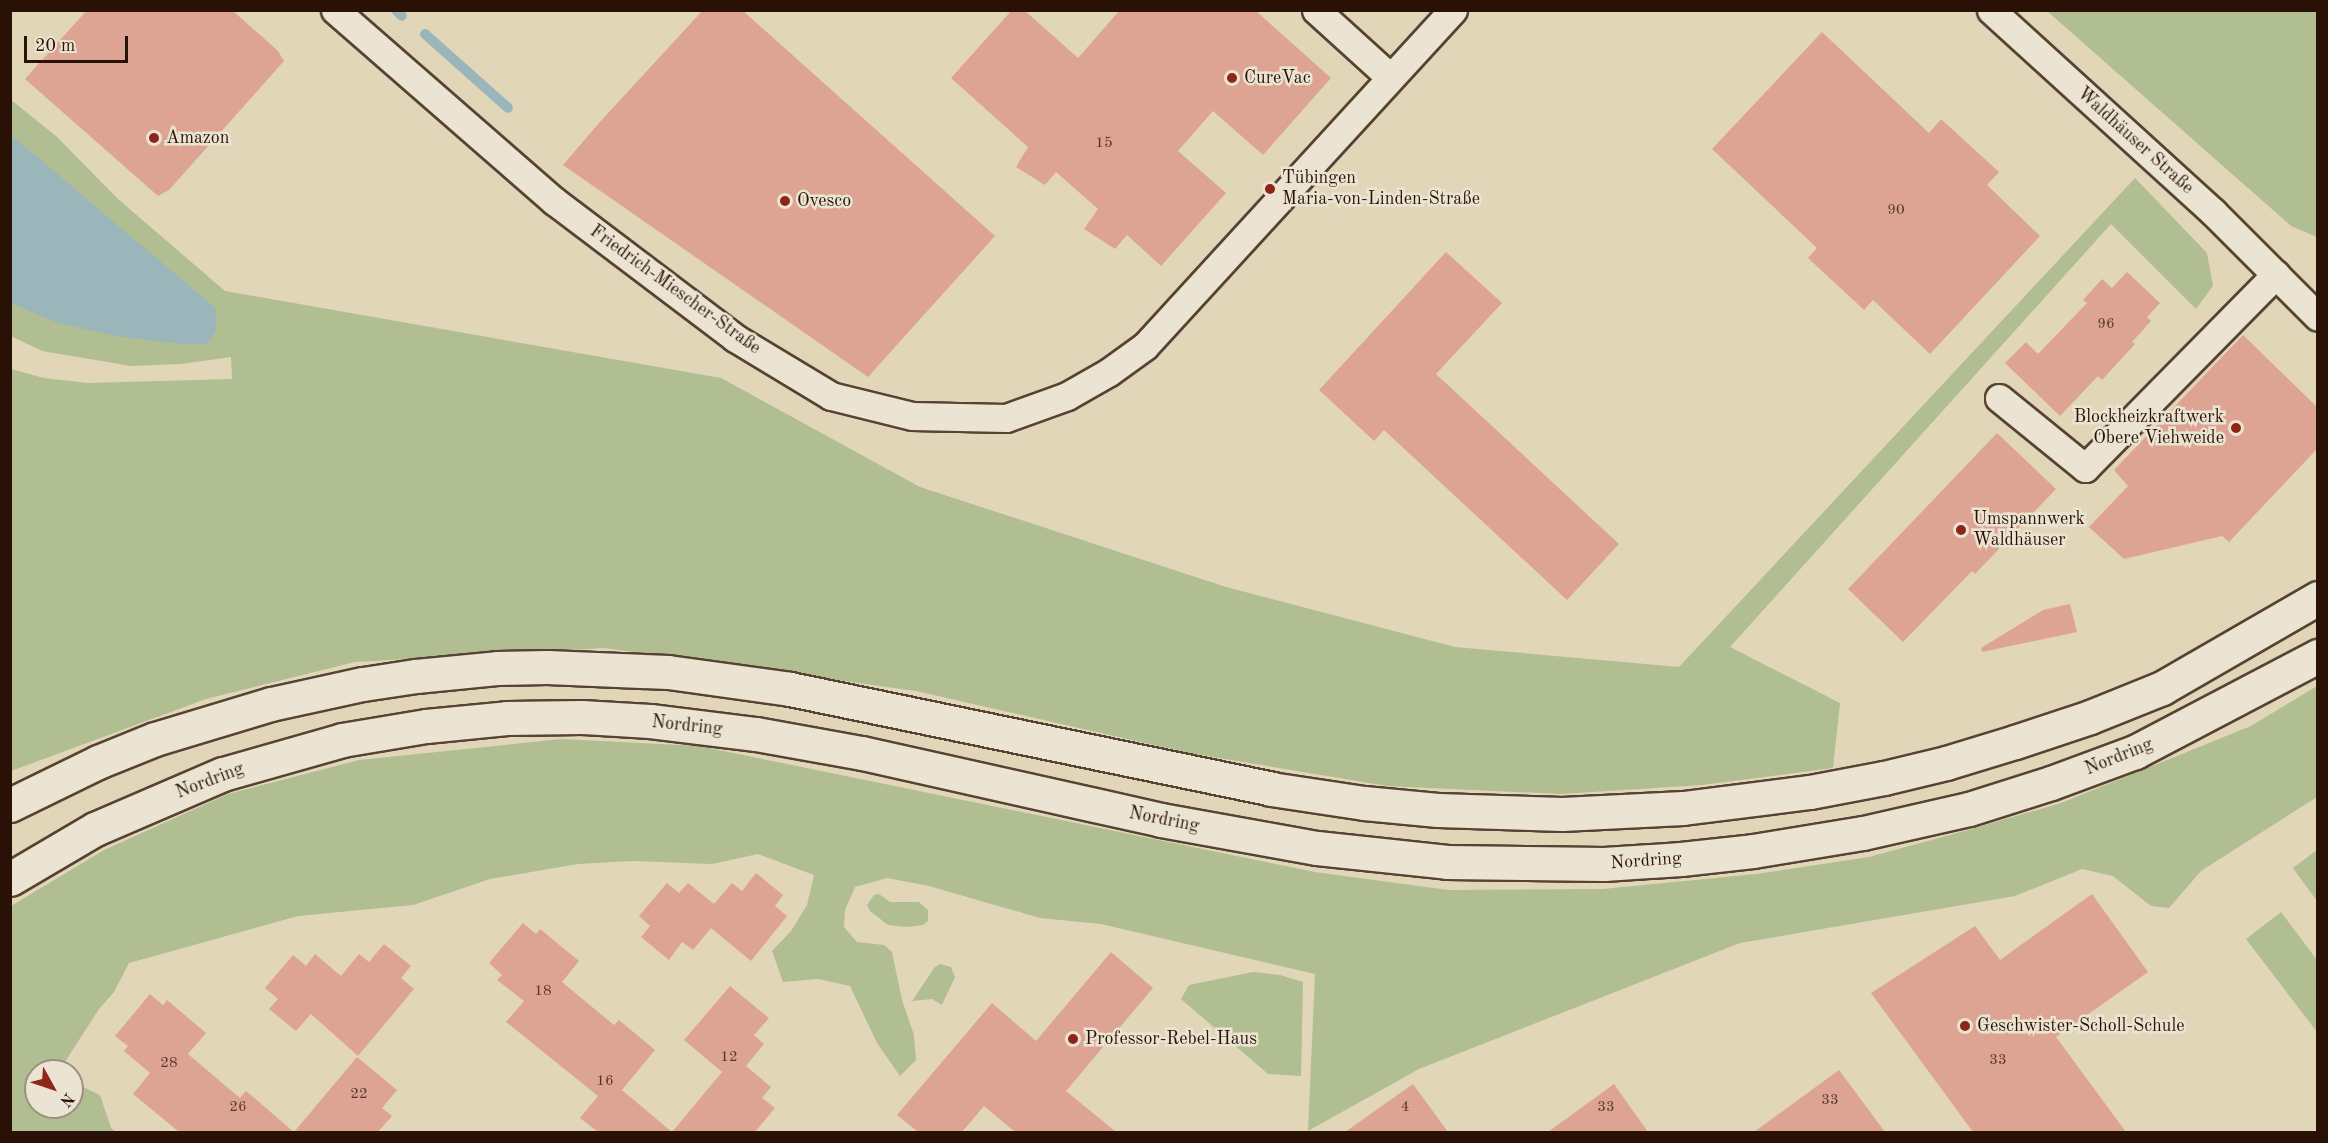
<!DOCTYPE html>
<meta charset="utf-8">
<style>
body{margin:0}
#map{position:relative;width:2328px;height:1143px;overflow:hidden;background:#e2d6b9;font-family:"Old Standard TT",serif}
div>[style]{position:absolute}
.green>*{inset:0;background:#b0be91}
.water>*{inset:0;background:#9ab6ba}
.stream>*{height:10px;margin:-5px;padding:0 5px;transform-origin:5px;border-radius:5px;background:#9ab6ba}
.building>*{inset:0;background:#dda494}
.roads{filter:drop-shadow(2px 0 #574233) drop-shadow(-2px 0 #574233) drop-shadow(0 2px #574233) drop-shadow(0 -2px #574233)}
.street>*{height:27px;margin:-13.5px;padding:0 13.5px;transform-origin:13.5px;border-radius:13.5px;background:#ece4d2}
.secondary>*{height:33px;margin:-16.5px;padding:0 16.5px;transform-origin:16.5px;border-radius:16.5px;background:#ece4d2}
.dots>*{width:16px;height:16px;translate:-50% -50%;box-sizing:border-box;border:3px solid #ece4d2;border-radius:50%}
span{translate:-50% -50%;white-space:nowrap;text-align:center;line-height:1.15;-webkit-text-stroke:5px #ece4d2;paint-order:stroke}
.number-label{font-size:15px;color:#56362a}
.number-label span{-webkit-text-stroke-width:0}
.poi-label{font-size:18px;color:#291106}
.left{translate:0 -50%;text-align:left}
.right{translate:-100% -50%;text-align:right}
.street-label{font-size:18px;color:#291106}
.frame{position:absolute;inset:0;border:12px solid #291106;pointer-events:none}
.north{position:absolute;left:24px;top:1059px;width:60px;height:60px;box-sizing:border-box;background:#ece4d2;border:2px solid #9e9080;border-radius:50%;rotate:130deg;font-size:16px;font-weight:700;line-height:24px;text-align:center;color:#291106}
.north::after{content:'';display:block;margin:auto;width:21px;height:27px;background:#8f2418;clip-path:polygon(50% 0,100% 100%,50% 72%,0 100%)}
.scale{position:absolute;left:24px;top:36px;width:104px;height:27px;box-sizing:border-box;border:3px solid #291106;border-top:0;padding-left:8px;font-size:18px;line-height:21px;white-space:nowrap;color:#291106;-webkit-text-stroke:4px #ece4d2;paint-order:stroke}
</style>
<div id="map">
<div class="green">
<i style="clip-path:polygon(2047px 11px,2317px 11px,2317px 237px,2291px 226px)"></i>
<i style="clip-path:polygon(10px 99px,56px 136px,118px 199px,225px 291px,721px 378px,920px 487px,1226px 587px,1455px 647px,1679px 667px,2135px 178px,2207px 253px,2213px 286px,2196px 309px,2111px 224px,1730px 647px,1840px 703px,1833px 768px,1702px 785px,1561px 794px,1387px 786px,1189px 753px,916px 691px,604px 648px,355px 662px,206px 699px,11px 771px,11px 369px,44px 378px,88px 383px,232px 379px,231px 357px,181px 364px,131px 366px,42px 351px,11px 336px)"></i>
<i style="clip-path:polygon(2317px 686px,2317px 797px,2201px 871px,2169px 908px,2151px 906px,2113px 876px,2082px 869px,2015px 896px,1740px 943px,1419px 1069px,1308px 1131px,1315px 974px,1101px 924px,1040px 918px,929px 886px,887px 878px,855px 887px,845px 910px,844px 927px,857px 942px,884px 945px,892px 952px,902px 1000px,914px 1035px,916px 1060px,900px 1076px,877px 1043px,850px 986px,818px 979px,783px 982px,772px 951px,791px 931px,807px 905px,814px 875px,758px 854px,712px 864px,632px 861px,578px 864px,490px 879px,413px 905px,298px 916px,129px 963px,114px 992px,99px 1009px,59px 1071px,36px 1071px,36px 1107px,72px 1107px,72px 1082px,100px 1095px,111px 1128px,116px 1132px,11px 1132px,11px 906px,104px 850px,228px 794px,359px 760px,562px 739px,699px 746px,1315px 872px,1448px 890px,1603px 889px,1756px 874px,1869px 857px,1975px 828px,2061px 803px,2251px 726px)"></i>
<i style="clip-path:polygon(2317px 850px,2317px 901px,2293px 868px)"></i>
<i style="clip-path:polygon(879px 894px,890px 902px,919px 902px,928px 910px,928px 921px,923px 925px,907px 927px,888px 925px,870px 911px,867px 905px,874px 895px)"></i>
<i style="clip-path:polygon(2281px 912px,2317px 960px,2317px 1032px,2246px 939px)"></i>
<i style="clip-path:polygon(940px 964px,951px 967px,955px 977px,942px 1005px,932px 999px,912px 1001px,935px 967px)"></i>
<i style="clip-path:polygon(1253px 972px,1280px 975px,1303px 982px,1301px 1076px,1268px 1074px,1181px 999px,1189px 985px)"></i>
</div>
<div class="water">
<i style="clip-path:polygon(11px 135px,213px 306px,216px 310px,216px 331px,207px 344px,180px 344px,117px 336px,58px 323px,11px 303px)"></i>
</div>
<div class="stream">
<i style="left:396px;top:10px;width:8px;rotate:45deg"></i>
<i style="left:425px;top:34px;width:111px;rotate:41.7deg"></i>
</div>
<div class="building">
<i style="clip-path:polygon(87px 10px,232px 10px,278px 51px,284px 61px,169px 190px,158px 196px,25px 79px)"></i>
<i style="clip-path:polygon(703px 10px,742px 10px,995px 236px,868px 377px,563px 165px,599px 123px)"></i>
<i style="clip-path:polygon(1012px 10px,1024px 10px,1078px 58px,1120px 10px,1255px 10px,1331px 78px,1263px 155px,1213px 111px,1178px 151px,1226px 193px,1161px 266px,1127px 235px,1115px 249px,1084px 229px,1098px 209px,1056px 172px,1045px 185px,1016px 167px,1028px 147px,951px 78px)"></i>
<i style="clip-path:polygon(1822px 32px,1929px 133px,1941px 119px,1999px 172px,1987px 185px,2040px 236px,1930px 354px,1873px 300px,1864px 310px,1808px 258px,1817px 248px,1712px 149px)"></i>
<i style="clip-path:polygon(1446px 252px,1502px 303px,1436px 374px,1619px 544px,1567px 600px,1384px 430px,1374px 441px,1319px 390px)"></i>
<i style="clip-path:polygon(2127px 272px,2160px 303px,2147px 317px,2151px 321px,2132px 342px,2135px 344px,2102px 380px,2098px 376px,2060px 416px,2005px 363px,2026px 342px,2038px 354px,2087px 303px,2083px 300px,2102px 279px,2112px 288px)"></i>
<i style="clip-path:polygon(2243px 335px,2318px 408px,2318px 448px,2229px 542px,2222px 536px,2124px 559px,2089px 527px,2128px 486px,2114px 470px)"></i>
<i style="clip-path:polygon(1997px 433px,2056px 489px,1975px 574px,1972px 571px,1903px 642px,1848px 589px)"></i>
<i style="clip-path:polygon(2070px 604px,2077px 632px,1982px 652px,1981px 648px,2043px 610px)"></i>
<i style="clip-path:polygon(756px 873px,783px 895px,775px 906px,787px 916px,751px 961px,711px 928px,693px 950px,682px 942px,669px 960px,641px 937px,650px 926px,639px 916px,667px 883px,679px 893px,688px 883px,714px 904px,732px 883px,742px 891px)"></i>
<i style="clip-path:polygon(2092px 894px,2148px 972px,2056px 1037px,2126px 1132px,1973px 1132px,1871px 993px,1975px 926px,2000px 960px)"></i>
<i style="clip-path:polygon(523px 923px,536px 934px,540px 929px,579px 961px,562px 982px,614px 1025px,619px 1020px,655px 1050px,622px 1090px,672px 1132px,722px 1072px,684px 1040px,730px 986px,769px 1018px,754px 1035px,764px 1044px,746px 1066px,771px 1087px,762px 1098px,775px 1108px,755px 1132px,598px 1132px,580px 1118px,598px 1096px,506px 1022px,524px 1001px,497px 980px,502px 975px,489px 963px)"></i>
<i style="clip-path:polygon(384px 944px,411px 966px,401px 978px,414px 989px,358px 1056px,311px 1014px,296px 1031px,269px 1009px,278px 999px,265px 988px,293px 955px,306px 966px,315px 954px,341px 976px,359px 954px,369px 962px)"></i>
<i style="clip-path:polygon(1111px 952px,1153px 988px,1066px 1091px,1116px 1132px,1015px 1132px,984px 1106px,962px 1132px,918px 1132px,897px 1115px,992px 1003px,1036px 1041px)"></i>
<i style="clip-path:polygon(150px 994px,163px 1005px,167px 1000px,206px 1033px,188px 1054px,240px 1098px,246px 1091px,294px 1132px,357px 1057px,397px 1090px,382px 1108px,392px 1116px,378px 1132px,179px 1132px,133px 1094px,150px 1073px,124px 1051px,128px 1046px,115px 1036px)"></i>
<i style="clip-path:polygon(1839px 1070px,1885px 1132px,1754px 1132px)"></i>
<i style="clip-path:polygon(1413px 1084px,1448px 1132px,1345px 1132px)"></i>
<i style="clip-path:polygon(1614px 1084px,1648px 1132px,1548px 1132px)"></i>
</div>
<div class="roads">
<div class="street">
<i style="left:335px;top:10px;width:291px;rotate:41.1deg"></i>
<i style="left:554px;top:201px;width:227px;rotate:37.1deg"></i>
<i style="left:735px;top:338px;width:112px;rotate:31.1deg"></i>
<i style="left:831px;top:396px;width:83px;rotate:13.9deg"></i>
<i style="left:912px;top:416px;width:94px;rotate:1.2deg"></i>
<i style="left:1006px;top:418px;width:65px;rotate:-19.8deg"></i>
<i style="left:1067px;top:396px;width:48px;rotate:-29.7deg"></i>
<i style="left:1109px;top:372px;width:44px;rotate:-35.8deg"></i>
<i style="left:1145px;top:346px;width:456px;rotate:-47.5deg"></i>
<i style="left:1316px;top:10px;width:100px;rotate:42.2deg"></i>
<i style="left:1991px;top:10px;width:300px;rotate:42.3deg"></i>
<i style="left:2213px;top:212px;width:148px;rotate:45deg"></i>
<i style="left:1999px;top:398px;width:111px;rotate:39.1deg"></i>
<i style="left:2085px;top:468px;width:272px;rotate:-45.4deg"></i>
</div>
<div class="secondary">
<i style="left:10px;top:805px;width:98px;rotate:-26deg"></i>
<i style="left:98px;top:762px;width:61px;rotate:-22deg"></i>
<i style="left:155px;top:739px;width:121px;rotate:-16.8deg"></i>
<i style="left:271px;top:704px;width:94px;rotate:-12.3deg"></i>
<i style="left:363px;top:684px;width:54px;rotate:-8.6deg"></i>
<i style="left:416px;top:676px;width:81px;rotate:-5.6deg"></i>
<i style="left:497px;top:668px;width:50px;rotate:-1.1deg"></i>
<i style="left:547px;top:667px;width:121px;rotate:2.4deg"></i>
<i style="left:668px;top:672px;width:123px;rotate:7.9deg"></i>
<i style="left:790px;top:689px;width:491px;rotate:11.7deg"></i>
<i style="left:1271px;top:789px;width:94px;rotate:8.6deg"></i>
<i style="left:1364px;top:803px;width:74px;rotate:5.4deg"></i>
<i style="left:1438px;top:810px;width:124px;rotate:1.8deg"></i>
<i style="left:1562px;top:814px;width:121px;rotate:-2.8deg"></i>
<i style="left:1683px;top:808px;width:128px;rotate:-7.2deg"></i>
<i style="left:1810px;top:792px;width:75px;rotate:-10.7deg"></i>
<i style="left:1884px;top:778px;width:64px;rotate:-13.6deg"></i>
<i style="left:1946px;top:763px;width:72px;rotate:-16.9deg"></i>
<i style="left:2015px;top:742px;width:79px;rotate:-18.4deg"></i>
<i style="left:2090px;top:717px;width:78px;rotate:-21.9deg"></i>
<i style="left:2162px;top:688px;width:180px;rotate:-30deg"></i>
<i style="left:10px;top:879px;width:99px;rotate:-30.5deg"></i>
<i style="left:95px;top:829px;width:139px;rotate:-23.3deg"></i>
<i style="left:223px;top:774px;width:124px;rotate:-15.9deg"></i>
<i style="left:342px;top:740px;width:85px;rotate:-9.5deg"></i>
<i style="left:426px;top:726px;width:81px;rotate:-5.6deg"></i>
<i style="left:507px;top:718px;width:74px;rotate:-0.8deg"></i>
<i style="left:581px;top:717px;width:69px;rotate:3.3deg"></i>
<i style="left:650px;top:721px;width:107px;rotate:7deg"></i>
<i style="left:756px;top:734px;width:108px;rotate:10.2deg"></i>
<i style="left:862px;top:753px;width:306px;rotate:12.6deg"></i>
<i style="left:1161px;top:820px;width:158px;rotate:10.2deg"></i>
<i style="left:1317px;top:848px;width:131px;rotate:6.1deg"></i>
<i style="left:1447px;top:862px;width:157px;rotate:0.7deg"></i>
<i style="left:1604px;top:864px;width:77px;rotate:-3.7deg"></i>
<i style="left:1681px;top:859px;width:72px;rotate:-6.3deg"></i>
<i style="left:1753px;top:851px;width:111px;rotate:-9.3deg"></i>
<i style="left:1863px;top:833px;width:109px;rotate:-12.8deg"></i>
<i style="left:1969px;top:809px;width:86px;rotate:-17.6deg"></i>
<i style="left:2051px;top:783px;width:90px;rotate:-20.3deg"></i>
<i style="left:2135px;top:752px;width:207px;rotate:-27.7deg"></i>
</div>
</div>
<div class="dots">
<i style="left:1232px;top:78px;background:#8f2418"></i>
<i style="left:154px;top:138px;background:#8f2418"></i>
<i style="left:1270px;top:189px;background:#8f2418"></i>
<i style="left:785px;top:201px;background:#8f2418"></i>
<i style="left:2236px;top:428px;background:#8f2418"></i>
<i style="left:1961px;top:530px;background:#8f2418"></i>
<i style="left:1965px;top:1026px;background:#8f2418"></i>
<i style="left:1073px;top:1039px;background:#8f2418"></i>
</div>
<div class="number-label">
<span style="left:1104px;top:144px">15</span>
<span style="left:1896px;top:211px">90</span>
<span style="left:2106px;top:325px">96</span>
<span style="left:543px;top:992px">18</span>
<span style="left:729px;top:1058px">12</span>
<span style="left:1998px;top:1061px">33</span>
<span style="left:169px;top:1064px">28</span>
<span style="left:605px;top:1082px">16</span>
<span style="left:359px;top:1095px">22</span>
<span style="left:1830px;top:1101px">33</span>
<span style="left:238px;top:1108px">26</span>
<span style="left:1405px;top:1108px">4</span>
<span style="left:1606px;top:1108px">33</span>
</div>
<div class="poi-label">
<span class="left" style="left:1244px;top:78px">CureVac</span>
<span class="left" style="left:166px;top:138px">Amazon</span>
<span class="left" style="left:1282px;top:189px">Tübingen<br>Maria-von-Linden-Straße</span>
<span class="left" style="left:797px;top:201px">Ovesco</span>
<span class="right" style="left:2224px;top:428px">Blockheizkraftwerk<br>Obere Viehweide</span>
<span class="left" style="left:1973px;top:530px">Umspannwerk<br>Waldhäuser</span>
<span class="left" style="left:1977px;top:1026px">Geschwister-Scholl-Schule</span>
<span class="left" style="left:1085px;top:1039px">Professor-Rebel-Haus</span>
</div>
<div class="street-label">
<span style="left:2135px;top:141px;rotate:42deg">Waldhäuser Straße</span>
<span style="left:675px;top:290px;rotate:36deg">Friedrich-Miescher-Straße</span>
<span style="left:687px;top:726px;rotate:6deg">Nordring</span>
<span style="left:2119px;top:757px;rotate:-22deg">Nordring</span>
<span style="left:210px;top:781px;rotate:-21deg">Nordring</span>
<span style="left:1164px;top:820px;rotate:11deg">Nordring</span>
<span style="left:1646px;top:861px;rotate:-4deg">Nordring</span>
</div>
<div class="frame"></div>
<div class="north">N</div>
<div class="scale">20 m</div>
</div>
